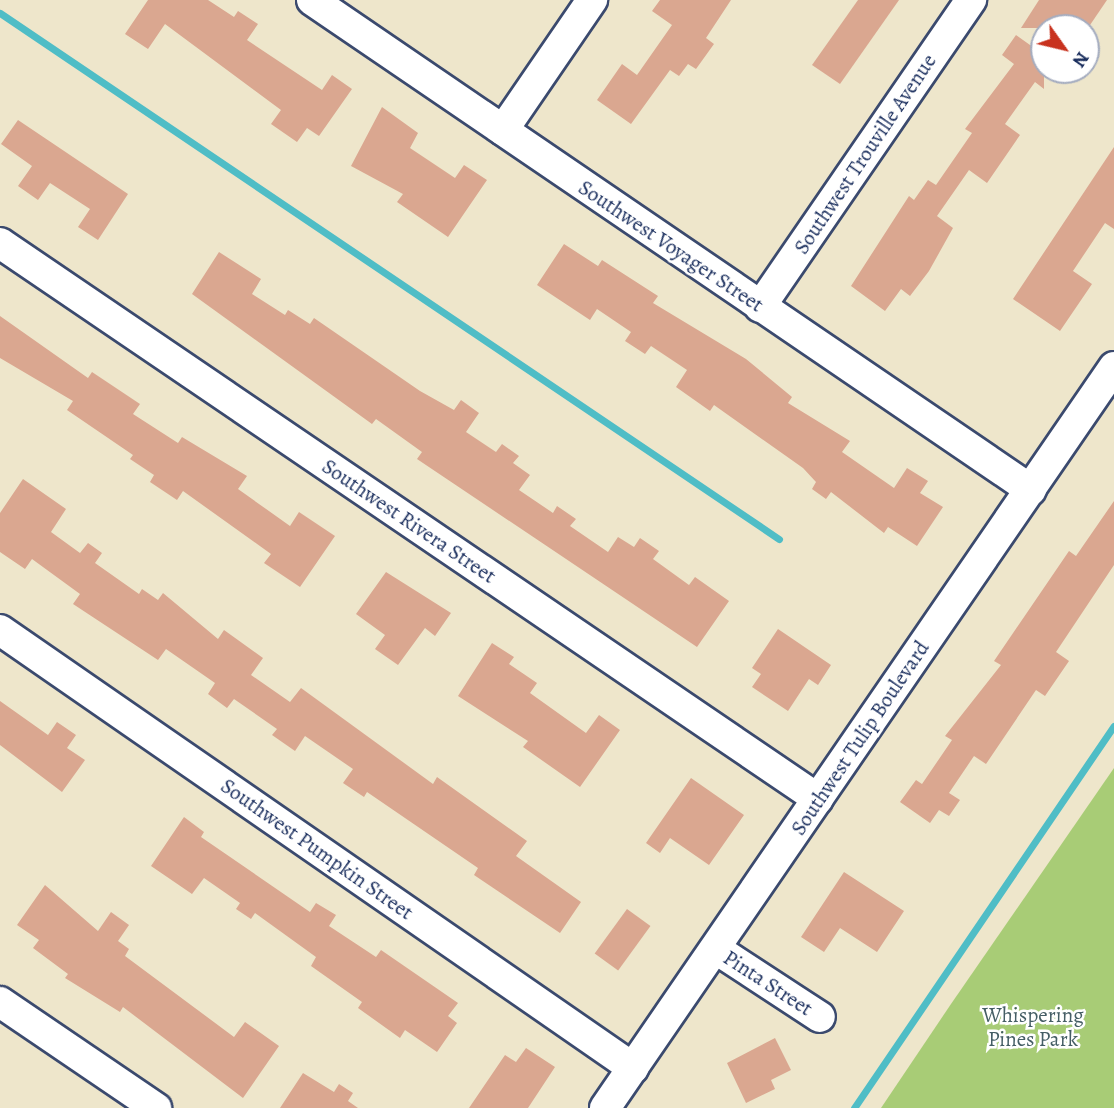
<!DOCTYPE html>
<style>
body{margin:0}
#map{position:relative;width:1114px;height:1108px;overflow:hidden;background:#eee6cb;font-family:Alegreya,serif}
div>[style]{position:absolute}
.green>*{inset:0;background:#a8cc76}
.stream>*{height:7px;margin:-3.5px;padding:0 3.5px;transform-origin:3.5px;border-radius:3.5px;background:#4fbdc6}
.building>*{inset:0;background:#daa790;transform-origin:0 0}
.roads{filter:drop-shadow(2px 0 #3b4a6e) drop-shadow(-2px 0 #3b4a6e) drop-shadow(0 2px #3b4a6e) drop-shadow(0 -2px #3b4a6e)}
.minor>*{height:30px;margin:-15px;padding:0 15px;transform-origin:15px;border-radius:15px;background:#fff}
span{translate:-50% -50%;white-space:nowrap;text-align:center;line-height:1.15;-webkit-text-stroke:5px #fff;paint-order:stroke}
.street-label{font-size:21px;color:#1b2f5e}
.park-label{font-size:21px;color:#455e65}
.north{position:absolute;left:1030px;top:14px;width:70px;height:70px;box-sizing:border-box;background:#fff;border:2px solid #a4acbf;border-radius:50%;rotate:124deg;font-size:19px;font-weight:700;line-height:28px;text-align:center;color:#1b2f5e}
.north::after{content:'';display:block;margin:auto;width:24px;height:32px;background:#c8321e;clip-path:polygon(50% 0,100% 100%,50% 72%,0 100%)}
</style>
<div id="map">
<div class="green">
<i style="clip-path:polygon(1114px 768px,1114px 1108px,881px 1108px,951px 1004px)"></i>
</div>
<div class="stream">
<i style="left:0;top:13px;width:940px;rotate:34.03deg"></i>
<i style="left:854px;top:1108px;width:462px;rotate:-55.8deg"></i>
</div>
<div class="building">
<i style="clip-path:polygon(148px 0,208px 0,234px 17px,238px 11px,258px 24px,247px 40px,322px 90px,332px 75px,352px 89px,319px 136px,307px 128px,297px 142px,271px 124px,281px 110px,165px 24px,148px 49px,125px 34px)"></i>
<i style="clip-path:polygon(660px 0,731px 0,706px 38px,714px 44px,696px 69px,688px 64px,679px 76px,670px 70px,631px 124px,597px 100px,622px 64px,637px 75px,672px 25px,652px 11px)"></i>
<i style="clip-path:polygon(858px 0,899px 0,840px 84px,812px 65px)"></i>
<i style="clip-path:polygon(1039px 0,1107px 0,1088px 28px,1021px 28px)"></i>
<i style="clip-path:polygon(1016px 35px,1044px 55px,1044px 89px,1035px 82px,1005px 124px,1020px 135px,987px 183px,969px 170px,937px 216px,953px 228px,929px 271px,910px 296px,901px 289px,885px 311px,851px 286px,909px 196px,914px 200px,928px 180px,936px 185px,972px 133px,965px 129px,1014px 64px,1002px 55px)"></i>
<i style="clip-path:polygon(382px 107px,418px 133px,410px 148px,455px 178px,464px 165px,487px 180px,448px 237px,397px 202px,403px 194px,351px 166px)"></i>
<i style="clip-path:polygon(18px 120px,128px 194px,98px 240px,78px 227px,90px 209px,50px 183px,38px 200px,18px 186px,32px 166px,1px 144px)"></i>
<i style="clip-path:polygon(1114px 147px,1114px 229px,1105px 223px,1073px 271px,1092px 284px,1060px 331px,1013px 299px)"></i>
<i style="clip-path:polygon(564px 244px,598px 266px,602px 260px,658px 296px,653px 303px,746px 359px,792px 397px,788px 403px,850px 441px,842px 452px,894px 488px,907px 468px,928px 481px,920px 493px,943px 507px,917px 546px,888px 527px,884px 533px,831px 492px,826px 499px,812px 489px,816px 482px,803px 468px,714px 405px,710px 411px,676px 387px,687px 370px,651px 346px,645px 354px,625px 341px,631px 332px,597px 309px,590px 320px,537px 285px)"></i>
<i style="clip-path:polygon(219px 252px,261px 279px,252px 294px,285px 315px,288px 310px,310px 324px,314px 318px,420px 391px,454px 410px,461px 400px,479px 413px,466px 432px,496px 452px,502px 444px,519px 456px,513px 463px,530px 475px,519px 490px,553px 513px,557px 506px,576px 519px,570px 526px,608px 552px,618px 537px,634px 547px,640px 538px,659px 551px,653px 559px,689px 585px,695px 577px,729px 601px,697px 647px,417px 459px,422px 452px,376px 419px,372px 424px,192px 294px)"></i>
<i style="clip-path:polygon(0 316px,88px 378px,92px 372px,140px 404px,133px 414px,178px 443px,182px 437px,247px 476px,238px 489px,290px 526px,299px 512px,335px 536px,300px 587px,264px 563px,271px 554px,183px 491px,177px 500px,150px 482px,154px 475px,130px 459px,133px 455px,67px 410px,73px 401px,0 358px)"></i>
<i style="clip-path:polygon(23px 479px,66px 509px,51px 532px,80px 553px,88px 543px,102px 553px,95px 563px,139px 594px,142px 589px,158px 600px,163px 593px,218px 639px,224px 630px,263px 658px,251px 675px,290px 702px,301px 688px,433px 784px,437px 777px,527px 841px,516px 856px,581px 902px,560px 933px,474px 875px,478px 868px,367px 792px,364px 797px,343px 783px,353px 769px,305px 736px,295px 751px,272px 735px,277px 729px,234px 699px,227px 708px,208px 694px,215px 683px,166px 649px,158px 660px,73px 604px,80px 594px,32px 559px,25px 569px,0 552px,0 513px)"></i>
<i style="clip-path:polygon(1114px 501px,1114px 565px,1056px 652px,1069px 661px,1045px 696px,1036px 690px,986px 764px,974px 756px,949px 793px,960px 800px,949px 816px,939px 810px,930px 823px,900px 802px,916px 780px,922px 784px,952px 740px,945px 736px,1001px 665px,994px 661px,1069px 551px,1076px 556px)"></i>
<i style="clip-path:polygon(386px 572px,451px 613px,435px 636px,425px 628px,398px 665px,375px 649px,385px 635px,356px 614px)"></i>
<i style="clip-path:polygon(778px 629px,831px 665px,818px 685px,809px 679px,788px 711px,752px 687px,761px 674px,752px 668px)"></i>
<i style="clip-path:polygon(492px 643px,514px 657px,509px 664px,537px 683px,530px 693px,586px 733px,599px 715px,620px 730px,580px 787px,523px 747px,528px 741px,458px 696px)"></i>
<i style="clip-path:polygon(0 701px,48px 735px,57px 722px,76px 735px,67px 748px,85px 760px,62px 792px,0 745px)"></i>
<i style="clip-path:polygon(691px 778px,744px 815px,709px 865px,670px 838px,660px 853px,646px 843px)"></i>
<i style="clip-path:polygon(184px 817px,204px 832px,201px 837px,310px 912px,316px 903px,336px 915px,329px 926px,376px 957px,381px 950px,458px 1003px,448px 1016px,457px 1023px,437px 1052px,405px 1030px,400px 1038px,358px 1008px,362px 1002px,311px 966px,316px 957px,255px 913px,251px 919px,236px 909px,240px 903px,204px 878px,192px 894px,151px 866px)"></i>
<i style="clip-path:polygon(844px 872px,904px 911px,877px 952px,840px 928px,824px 952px,801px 937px)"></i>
<i style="clip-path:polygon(45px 885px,98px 931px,111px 912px,129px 925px,118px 941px,129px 949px,125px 956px,234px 1037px,245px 1022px,279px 1046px,243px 1098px,123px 1007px,120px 1012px,65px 978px,68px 974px,33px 948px,39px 940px,17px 925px)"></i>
<i style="left:627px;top:909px;width:29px;height:55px;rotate:36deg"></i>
<i style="clip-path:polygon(775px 1038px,791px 1070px,771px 1080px,775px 1089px,746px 1103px,727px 1063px)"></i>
<i style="clip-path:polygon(526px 1048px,555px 1067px,528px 1108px,469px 1108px,505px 1055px,516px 1062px)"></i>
<i style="clip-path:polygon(303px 1073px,334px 1092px,339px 1084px,353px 1093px,348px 1101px,358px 1108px,280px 1108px)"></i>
</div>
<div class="roads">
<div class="minor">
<i style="left:312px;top:0;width:870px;rotate:34.27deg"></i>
<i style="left:503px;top:130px;width:158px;rotate:-55.6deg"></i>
<i style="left:0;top:243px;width:989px;rotate:34.2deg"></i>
<i style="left:760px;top:307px;width:373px;rotate:-55.5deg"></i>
<i style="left:0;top:630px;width:770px;rotate:34.68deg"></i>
<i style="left:716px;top:949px;width:124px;rotate:33.2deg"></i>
<i style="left:0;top:1002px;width:189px;rotate:34.2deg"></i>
<i style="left:605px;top:1108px;width:899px;rotate:-55.51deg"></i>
</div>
</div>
<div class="street-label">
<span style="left:865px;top:154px;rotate:-56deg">Southwest Trouville Avenue</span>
<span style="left:671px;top:246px;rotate:34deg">Southwest Voyager Street</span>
<span style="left:409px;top:521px;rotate:34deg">Southwest Rivera Street</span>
<span style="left:860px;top:738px;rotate:-56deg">Southwest Tulip Boulevard</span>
<span style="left:317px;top:849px;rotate:35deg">Southwest Pumpkin Street</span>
<span style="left:768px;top:983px;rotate:33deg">Pinta Street</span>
</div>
<div class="park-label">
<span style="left:1033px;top:1027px">Whispering<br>Pines Park</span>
</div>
<div class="north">N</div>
</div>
